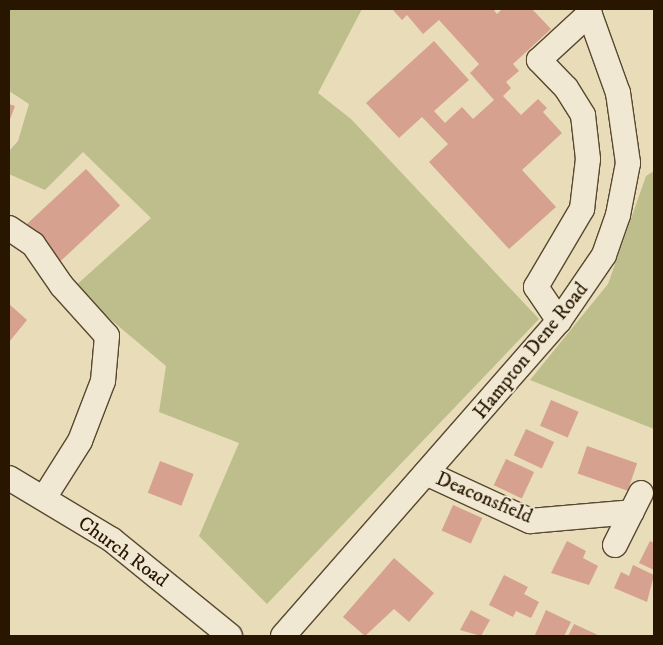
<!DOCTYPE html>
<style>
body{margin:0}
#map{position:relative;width:663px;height:645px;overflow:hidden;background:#e8dcb9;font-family:"IM FELL DW Pica",serif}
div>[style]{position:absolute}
.green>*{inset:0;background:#bdbe8b}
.building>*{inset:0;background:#d6a18f;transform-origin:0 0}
.roads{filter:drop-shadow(1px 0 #58482f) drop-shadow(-1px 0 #58482f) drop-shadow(0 1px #58482f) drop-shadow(0 -1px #58482f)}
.minor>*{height:24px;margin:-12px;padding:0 12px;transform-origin:12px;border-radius:12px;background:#f0e8d2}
span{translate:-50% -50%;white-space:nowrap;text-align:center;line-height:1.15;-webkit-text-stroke:4px #f0e8d2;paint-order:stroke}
.street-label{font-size:20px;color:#281601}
.frame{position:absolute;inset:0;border:10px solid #281601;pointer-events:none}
</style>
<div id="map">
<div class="green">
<i style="clip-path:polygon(9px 9px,362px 9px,318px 93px,351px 119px,539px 319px,267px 604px,199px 536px,239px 443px,159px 412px,166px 366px,73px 288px,151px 218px,83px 152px,45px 190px,9px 174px,9px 151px,18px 141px,29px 104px,9px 91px)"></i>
<i style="clip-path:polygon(654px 171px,654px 429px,530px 380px,608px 284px,646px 176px)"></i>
</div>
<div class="building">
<i style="clip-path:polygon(392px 9px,493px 9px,497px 14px,502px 9px,532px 9px,551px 29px,513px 64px,519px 71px,506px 82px,511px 88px,503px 96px,521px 115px,538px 99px,547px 108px,543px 112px,562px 133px,522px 170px,556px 207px,509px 249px,429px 162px,448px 144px,422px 117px,399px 138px,366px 103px,434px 41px,469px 80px,434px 111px,445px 123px,462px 107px,473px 119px,494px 100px,470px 73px,479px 64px,439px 20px,423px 34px,407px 15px,402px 20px)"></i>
<i style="clip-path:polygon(9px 104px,15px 106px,9px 122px)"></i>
<i style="left:86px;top:169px;width:50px;height:84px;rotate:47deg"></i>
<i style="clip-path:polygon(9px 304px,27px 320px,9px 342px)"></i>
<i style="left:551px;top:400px;width:30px;height:28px;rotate:23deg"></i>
<i style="left:526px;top:429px;width:31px;height:29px;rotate:25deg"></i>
<i style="left:587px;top:446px;width:53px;height:29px;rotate:19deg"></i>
<i style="left:506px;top:459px;width:31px;height:29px;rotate:25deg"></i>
<i style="left:160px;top:461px;width:36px;height:34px;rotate:21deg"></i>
<i style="left:453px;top:505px;width:32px;height:28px;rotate:24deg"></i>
<i style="clip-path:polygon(567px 541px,586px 551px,583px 558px,598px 566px,589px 585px,551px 573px)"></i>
<i style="clip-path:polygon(650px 541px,654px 543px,654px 570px,639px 563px)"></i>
<i style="clip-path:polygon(394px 558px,434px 593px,409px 622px,394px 609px,365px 636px,343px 617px)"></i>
<i style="clip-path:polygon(633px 565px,654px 575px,647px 602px,614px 588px,621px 572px,629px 576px)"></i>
<i style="clip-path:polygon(504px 575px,528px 587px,524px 594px,539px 602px,531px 618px,516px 611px,513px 617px,489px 605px)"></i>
<i style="clip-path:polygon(471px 610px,490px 620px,481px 636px,460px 630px)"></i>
<i style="clip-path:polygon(546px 610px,571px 622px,564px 636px,535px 635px)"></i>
<i style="clip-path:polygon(574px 624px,600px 636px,568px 636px)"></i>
</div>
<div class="roads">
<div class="minor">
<i style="left:9px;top:228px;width:29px;rotate:34deg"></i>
<i style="left:33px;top:244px;width:51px;rotate:55.4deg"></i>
<i style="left:62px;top:286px;width:67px;rotate:48deg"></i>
<i style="left:107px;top:336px;width:45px;rotate:95.1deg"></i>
<i style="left:103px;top:381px;width:64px;rotate:111deg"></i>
<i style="left:80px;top:441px;width:67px;rotate:122.3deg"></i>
<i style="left:559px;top:321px;width:41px;rotate:-124.1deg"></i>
<i style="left:536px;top:287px;width:91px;rotate:-59.5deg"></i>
<i style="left:582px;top:209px;width:50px;rotate:-83.2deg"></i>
<i style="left:588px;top:159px;width:44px;rotate:-96.5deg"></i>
<i style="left:583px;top:115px;width:32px;rotate:-122deg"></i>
<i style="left:566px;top:88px;width:39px;rotate:-134deg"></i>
<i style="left:539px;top:60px;width:69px;rotate:-42.7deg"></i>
<i style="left:426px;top:473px;width:115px;rotate:24.8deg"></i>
<i style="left:530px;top:521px;width:102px;rotate:-5deg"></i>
<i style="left:9px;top:478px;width:120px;rotate:31deg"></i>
<i style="left:112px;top:540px;width:152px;rotate:39.1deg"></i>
<i style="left:615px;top:545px;width:58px;rotate:-63.4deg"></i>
<i style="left:283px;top:636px;width:419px;rotate:-48.8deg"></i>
<i style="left:559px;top:321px;width:80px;rotate:-55.7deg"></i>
<i style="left:604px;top:255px;width:42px;rotate:-70.7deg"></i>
<i style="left:618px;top:215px;width:53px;rotate:-79.1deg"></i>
<i style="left:628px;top:163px;width:71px;rotate:-98.1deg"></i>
<i style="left:618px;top:93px;width:89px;rotate:-109.7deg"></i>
</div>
</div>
<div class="street-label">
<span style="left:531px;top:351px;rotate:-51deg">Hampton Dene Road</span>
<span style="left:484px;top:498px;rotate:23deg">Deaconsfield</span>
<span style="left:123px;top:552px;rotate:36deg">Church Road</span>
</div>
<div class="frame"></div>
</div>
